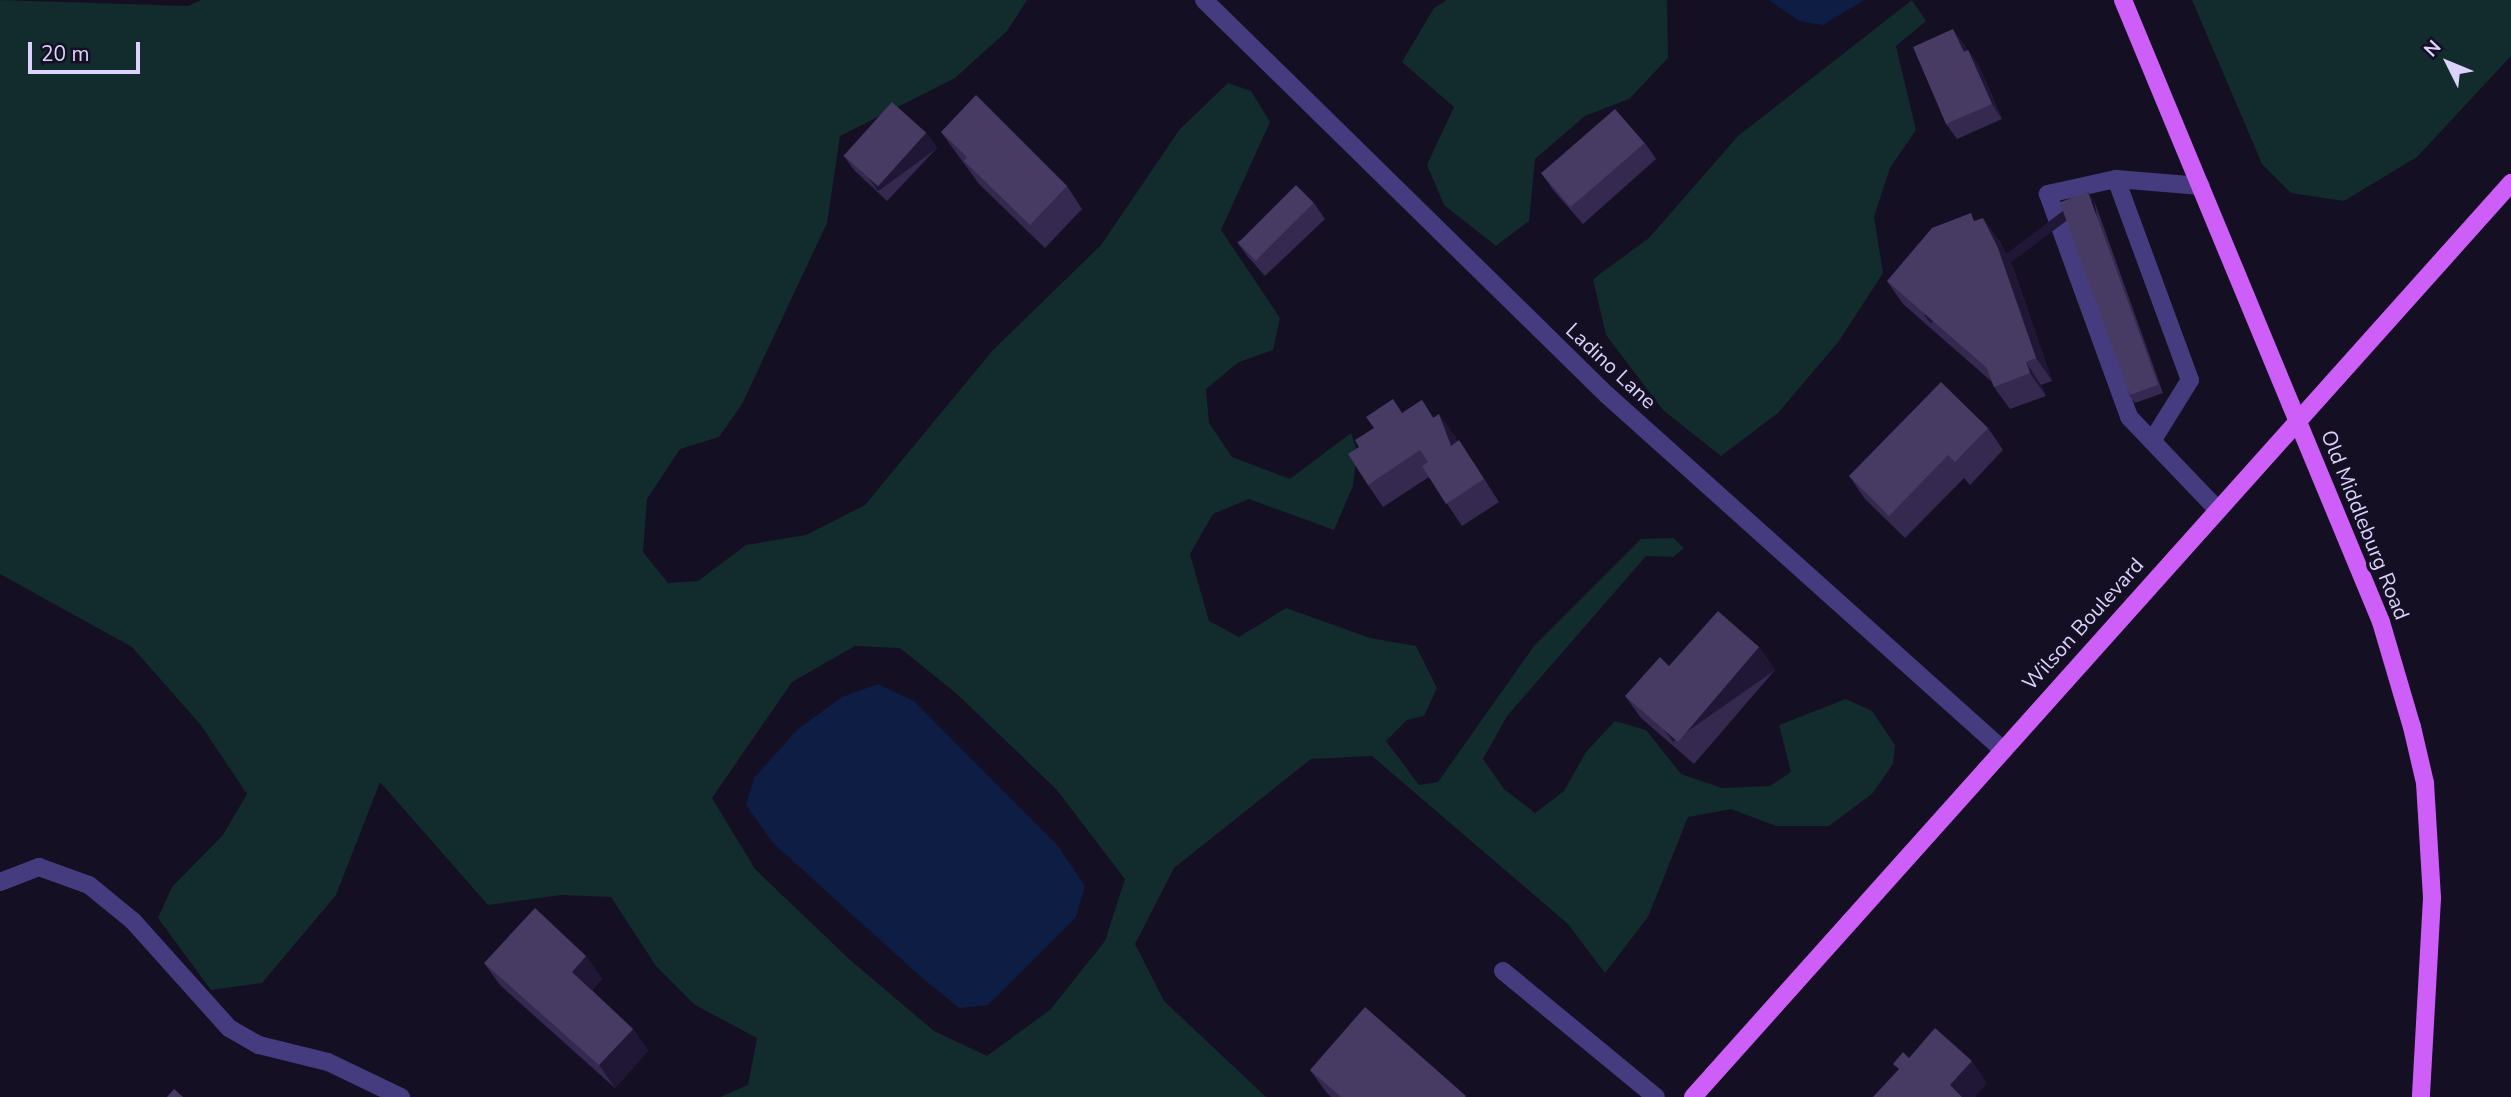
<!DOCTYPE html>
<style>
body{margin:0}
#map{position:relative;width:2511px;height:1097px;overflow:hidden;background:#140f23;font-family:"Nunito Sans",sans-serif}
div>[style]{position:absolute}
.green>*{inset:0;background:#122b2d}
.water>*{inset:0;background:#0e1d43}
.minor>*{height:18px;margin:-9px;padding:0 9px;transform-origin:9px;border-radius:9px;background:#453c80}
.major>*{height:18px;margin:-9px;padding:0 9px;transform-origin:9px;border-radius:9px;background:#cd5ff8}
.wall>*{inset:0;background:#352950}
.shaded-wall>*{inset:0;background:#201736;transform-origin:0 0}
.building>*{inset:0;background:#473b63;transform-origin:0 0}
span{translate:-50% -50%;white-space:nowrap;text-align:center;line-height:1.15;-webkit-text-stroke:7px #140f23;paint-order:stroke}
.street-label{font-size:21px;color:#dcd3fd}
.north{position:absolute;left:2413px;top:28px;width:70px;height:70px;-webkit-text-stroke:5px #140f23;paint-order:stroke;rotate:313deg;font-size:19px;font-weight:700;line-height:28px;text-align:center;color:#dcd3fd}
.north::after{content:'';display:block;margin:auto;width:24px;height:32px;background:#dcd3fd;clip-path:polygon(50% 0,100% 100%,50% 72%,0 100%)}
.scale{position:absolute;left:28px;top:42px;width:112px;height:32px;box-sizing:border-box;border:4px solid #dcd3fd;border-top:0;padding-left:9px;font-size:21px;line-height:24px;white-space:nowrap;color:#dcd3fd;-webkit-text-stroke:5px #140f23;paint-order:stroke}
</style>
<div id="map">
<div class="green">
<i style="clip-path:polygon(evenodd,0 0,188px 6px,201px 0,1027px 0,1007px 31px,955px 78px,840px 136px,827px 223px,742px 404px,719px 437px,680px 449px,647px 499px,643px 552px,668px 583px,698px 581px,746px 545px,806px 535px,865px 505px,993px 350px,1101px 245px,1180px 129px,1228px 83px,1251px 91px,1270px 122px,1221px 230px,1280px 318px,1273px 350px,1239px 362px,1206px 389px,1209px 423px,1232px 457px,1290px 479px,1351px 433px,1357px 451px,1353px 486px,1334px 530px,1249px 499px,1213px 514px,1190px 554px,1209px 621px,1239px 637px,1286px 608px,1370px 638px,1416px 646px,1437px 688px,1424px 716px,1407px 720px,1386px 741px,1419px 785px,1438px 782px,1534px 646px,1641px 539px,1673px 538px,1684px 548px,1673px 557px,1646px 556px,1507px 716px,1483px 759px,1504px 789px,1535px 813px,1564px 791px,1586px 752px,1615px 721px,1646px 730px,1681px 774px,1722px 788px,1770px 786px,1791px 772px,1779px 725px,1846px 699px,1872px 711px,1895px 745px,1893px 764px,1872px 794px,1829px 826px,1776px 826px,1731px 809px,1688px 817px,1648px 917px,1605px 973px,1568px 924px,1372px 756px,1311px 759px,1174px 868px,1135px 944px,1164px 1001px,1266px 1097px,720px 1097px,748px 1085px,757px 1038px,695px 1005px,656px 966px,611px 897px,561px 895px,488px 905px,380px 782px,336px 895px,262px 983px,211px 990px,158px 918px,172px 887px,223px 835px,247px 794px,200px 724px,132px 647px,0 574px,0 0,855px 646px,900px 648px,957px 694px,1056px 789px,1125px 879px,1105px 941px,1050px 1010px,987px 1056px,934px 1031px,849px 959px,755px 869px,712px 798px,792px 682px,855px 646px)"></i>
<i style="clip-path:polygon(1447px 0,1667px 0,1668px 58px,1629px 99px,1585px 116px,1535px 159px,1529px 221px,1496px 246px,1444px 205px,1427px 165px,1454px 107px,1402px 62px,1434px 8px)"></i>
<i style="clip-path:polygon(1912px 0,1926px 21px,1896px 46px,1916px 130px,1890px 168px,1874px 217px,1883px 273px,1839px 341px,1778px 413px,1721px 456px,1663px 410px,1606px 335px,1593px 279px,1649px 238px,1738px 136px)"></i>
<i style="clip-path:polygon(2192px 0,2511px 0,2511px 56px,2417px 157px,2344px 201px,2291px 193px,2262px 164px)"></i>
</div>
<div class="water">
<i style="clip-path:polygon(1769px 0,1864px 0,1823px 25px,1799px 21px)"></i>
<i style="clip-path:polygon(878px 684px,914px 701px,1058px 846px,1085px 886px,1076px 917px,988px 1005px,959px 1008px,921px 977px,772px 842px,746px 805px,754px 778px,798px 729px,842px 697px)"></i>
</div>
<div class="minor">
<i style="left:1204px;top:0;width:564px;rotate:44.43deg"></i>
<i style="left:1607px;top:395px;width:532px;rotate:41.88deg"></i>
<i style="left:2116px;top:179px;width:214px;rotate:69.8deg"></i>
<i style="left:2190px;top:380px;width:72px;rotate:121.9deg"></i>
<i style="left:2201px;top:186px;width:85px;rotate:-175.3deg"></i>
<i style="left:2116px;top:179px;width:70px;rotate:167.6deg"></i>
<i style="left:2048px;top:194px;width:237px;rotate:70deg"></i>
<i style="left:2129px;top:417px;width:129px;rotate:46.3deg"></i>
<i style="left:0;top:882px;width:42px;rotate:-21deg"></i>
<i style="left:39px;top:867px;width:53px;rotate:19.8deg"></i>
<i style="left:89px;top:885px;width:57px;rotate:39.3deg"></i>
<i style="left:133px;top:921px;width:144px;rotate:48.1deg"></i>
<i style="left:229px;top:1028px;width:34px;rotate:30deg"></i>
<i style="left:259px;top:1045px;width:71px;rotate:13.8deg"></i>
<i style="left:328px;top:1062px;width:81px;rotate:25.6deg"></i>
<i style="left:1503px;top:971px;width:198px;rotate:39.5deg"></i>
</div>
<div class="major">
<i style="left:2123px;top:0;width:673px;rotate:67.47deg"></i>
<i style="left:2381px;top:622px;width:109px;rotate:73.6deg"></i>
<i style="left:2412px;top:727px;width:57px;rotate:76.9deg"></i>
<i style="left:2425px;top:783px;width:115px;rotate:86.5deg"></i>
<i style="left:2432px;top:898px;width:199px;rotate:93.2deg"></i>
<i style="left:1693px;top:1097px;width:1227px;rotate:-48.17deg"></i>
</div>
<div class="wall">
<i style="clip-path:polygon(1964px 44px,1967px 51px,1968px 50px,1979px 66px,2002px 119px,1957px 139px,1946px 124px)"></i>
<i style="clip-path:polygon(941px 132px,1067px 186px,1082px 209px,1045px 248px,979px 184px)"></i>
<i style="clip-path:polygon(926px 133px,937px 148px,887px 201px,854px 170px,843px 155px)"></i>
<i style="clip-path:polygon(1645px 143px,1656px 159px,1583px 224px,1553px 190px,1542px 174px)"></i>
<i style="clip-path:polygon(2094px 200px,2163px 393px,2135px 403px,2129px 395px)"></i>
<i style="clip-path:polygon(1314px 203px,1325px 219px,1265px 276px,1248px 257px,1237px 242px)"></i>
<i style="clip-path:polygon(1976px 221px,1999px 240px,2014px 270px,2052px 381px,2041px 385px,2046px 396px,2010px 409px,1994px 387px,1992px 382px,1903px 304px,1887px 281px)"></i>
<i style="clip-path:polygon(1422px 400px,1433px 417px,1455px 436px,1457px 442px,1474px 463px,1499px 502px,1462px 526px,1429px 477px,1383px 507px,1368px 485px,1359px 447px,1402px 413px)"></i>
<i style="clip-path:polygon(1988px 428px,2003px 450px,1970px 485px,1964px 478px,1905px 538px,1865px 499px,1849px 476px)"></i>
<i style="clip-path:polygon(1759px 647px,1775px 670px,1694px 764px,1641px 718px,1625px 696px,1669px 666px)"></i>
<i style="clip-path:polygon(586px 956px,602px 979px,592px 990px,633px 1029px,648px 1051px,615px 1088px,500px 985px,484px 963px)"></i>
<i style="clip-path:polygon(1310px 1070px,1467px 1097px,1331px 1097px,1326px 1092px)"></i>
</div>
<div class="shaded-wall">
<i style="clip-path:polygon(1953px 29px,1964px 44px,1974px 68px,1964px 52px)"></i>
<i style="clip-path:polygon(1968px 50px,1979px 66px,2002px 119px,1992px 104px)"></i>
<i style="left:926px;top:133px;width:19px;height:73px;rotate:54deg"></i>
<i style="left:2088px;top:192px;width:10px;height:205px;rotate:53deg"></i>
<i style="clip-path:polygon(1983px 218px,1999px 240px,2014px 270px,2052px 381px,2036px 358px)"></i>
<i style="clip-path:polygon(2026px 362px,2041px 385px,2046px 396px,2030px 373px)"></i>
<i style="clip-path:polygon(1439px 414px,1455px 436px,1467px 468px,1451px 446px)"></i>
<i style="left:1759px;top:647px;width:28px;height:125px;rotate:55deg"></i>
<i style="clip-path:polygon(586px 956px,602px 979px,588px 994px,572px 972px)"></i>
<i style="clip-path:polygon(633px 1029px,648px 1051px,615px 1088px,599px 1065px)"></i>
<i style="clip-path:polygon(1972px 1061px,1987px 1083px,1975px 1097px,1958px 1097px,1950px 1085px)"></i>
</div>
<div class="building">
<i style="clip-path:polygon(1953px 29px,1964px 52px,1968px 50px,1992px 104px,1946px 124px,1913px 47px)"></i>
<i style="clip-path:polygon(976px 95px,1067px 186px,1030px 225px,964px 161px,967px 157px,941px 132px)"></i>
<i style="left:892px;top:102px;width:46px;height:72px;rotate:42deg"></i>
<i style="left:1615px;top:109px;width:45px;height:98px;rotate:49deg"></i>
<i style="left:1296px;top:185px;width:25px;height:82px;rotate:45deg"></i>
<i style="left:2088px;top:192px;width:205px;height:30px;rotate:70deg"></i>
<i style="clip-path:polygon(1971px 213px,1974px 221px,1983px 218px,1998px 248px,2036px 358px,2026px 362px,2030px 373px,1994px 387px,1987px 368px,1887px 281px,1932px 228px)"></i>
<i style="clip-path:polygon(1941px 382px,1988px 428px,1955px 462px,1948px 455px,1889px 516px,1849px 476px)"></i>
<i style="clip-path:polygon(1393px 399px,1402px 413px,1422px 400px,1433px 418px,1439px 414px,1451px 446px,1459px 440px,1484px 479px,1446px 504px,1422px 466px,1428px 462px,1420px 450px,1368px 485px,1348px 454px,1359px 447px,1355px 440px,1374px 428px,1366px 417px)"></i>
<i style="clip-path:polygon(1718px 611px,1759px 647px,1678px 742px,1625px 696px,1660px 657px,1669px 666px)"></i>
<i style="clip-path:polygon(535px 908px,586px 956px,572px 972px,633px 1029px,599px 1065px,484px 963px)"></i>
<i style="clip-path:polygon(1365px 1007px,1466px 1096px,1465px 1097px,1341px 1097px,1310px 1070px)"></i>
<i style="clip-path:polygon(1935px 1028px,1972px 1061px,1950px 1085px,1962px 1097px,1873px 1097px,1899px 1069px,1893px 1064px,1903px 1052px,1909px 1058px)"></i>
<i style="clip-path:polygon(174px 1089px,183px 1097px,167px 1097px)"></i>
</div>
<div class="street-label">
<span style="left:1611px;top:366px;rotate:43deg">Ladino Lane</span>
<span style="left:2365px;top:525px;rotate:68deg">Old Middleburg Road</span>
<span style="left:2083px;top:624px;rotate:-48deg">Wilson Boulevard</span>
</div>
<div class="north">N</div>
<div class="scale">20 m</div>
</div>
